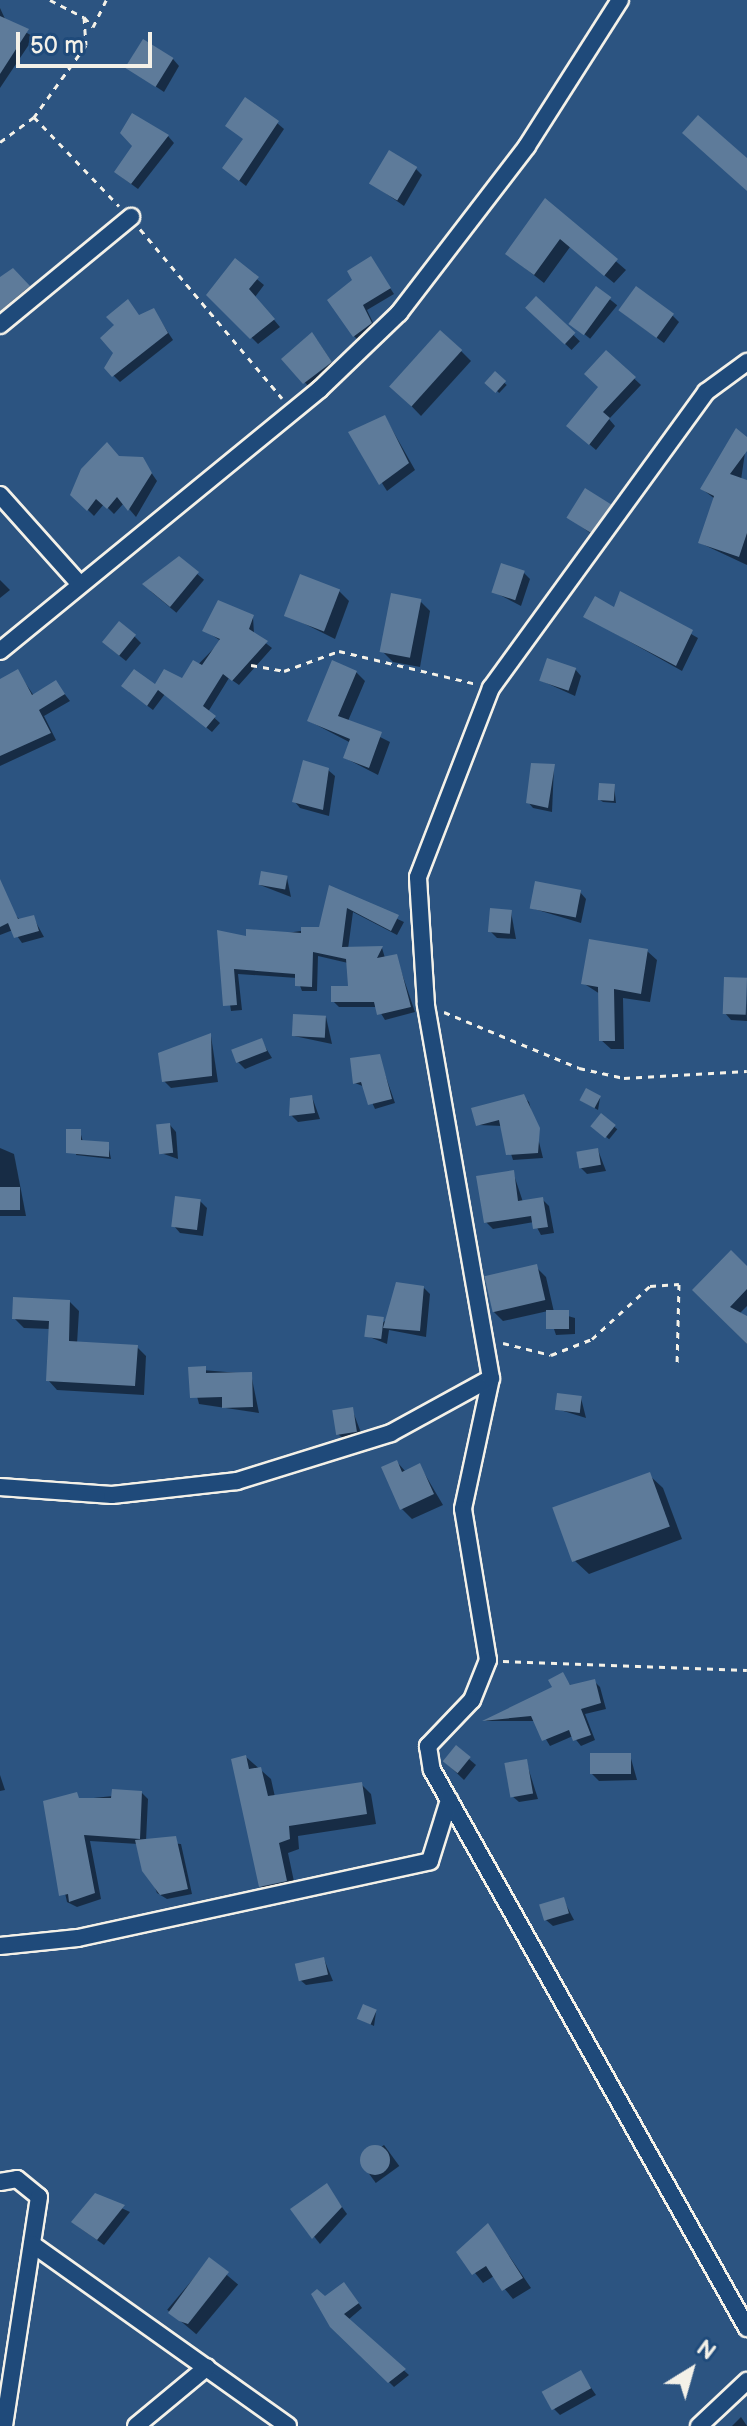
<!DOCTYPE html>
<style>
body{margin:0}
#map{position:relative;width:747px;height:2426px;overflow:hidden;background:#2c5481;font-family:"Balsamiq Sans",sans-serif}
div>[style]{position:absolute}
.shadow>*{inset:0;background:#0007;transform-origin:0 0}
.building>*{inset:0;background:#5e7b9a;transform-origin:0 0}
.round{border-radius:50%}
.path>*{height:3px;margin-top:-1.5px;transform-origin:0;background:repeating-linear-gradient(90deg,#f4f1e8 0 6px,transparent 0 12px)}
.roads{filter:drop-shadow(2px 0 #f4f1e8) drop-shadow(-2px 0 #f4f1e8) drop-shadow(0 2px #f4f1e8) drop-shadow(0 -2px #f4f1e8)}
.minor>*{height:16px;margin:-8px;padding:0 8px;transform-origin:8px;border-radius:8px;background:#1f4a7a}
span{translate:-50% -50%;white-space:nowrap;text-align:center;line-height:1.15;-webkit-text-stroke:7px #1f4a7a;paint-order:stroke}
.north{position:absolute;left:651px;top:2330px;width:80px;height:80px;-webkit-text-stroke:6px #1f4a7a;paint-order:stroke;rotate:37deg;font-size:22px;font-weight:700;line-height:32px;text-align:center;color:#f4f1e8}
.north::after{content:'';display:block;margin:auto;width:28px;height:36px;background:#f4f1e8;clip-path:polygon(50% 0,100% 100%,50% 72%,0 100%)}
.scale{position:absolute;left:16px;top:32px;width:136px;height:36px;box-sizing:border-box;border:4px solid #f4f1e8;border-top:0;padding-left:10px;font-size:24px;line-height:28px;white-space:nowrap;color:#f4f1e8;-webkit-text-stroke:6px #1f4a7a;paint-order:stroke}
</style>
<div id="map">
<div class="shadow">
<i style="clip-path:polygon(0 8px,6px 21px,34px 37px,0 88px)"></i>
<i style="clip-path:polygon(173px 59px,179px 66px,164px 92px,128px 68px)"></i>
<i style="clip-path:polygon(277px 123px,284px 129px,246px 186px,231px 174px,245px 140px)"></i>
<i style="clip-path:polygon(168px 136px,174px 143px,138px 189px,123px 178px)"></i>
<i style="clip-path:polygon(416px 169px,422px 175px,404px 206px,371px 183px)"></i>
<i style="clip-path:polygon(545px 200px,626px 270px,614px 283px,570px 247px,544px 283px,507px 254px)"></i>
<i style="clip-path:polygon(371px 259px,394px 294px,367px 310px,376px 329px,359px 341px,354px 336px)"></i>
<i style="clip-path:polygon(235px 261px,264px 285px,255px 297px,280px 327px,258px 344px,209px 295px)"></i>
<i style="clip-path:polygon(12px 271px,35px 294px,0 324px,0 279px)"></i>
<i style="left:597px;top:289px;width:26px;height:43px;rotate:39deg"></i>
<i style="left:536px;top:299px;width:61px;height:12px;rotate:44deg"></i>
<i style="clip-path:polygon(154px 311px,173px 340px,120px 382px,106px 368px,140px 317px)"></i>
<i style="clip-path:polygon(627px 316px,673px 316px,679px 322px,664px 343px)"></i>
<i style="clip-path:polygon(317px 340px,336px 368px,309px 387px,284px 359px)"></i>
<i style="clip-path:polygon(461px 351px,471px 361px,421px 416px,392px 386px)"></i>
<i style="clip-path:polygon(607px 353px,641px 385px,609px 419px,615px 426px,596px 450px,575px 432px,601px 387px)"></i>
<i style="left:495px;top:374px;width:16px;height:11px;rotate:43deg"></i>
<i style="clip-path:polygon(385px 417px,415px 470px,387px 491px,350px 433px)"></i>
<i style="clip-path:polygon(747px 439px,741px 480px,747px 482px,747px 565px,700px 543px,715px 499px,702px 489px)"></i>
<i style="clip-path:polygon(119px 458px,142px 459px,157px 481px,136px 517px,124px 503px,114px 514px,104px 504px,94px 516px,73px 495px)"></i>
<i style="clip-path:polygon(610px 506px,616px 512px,597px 538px,568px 517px)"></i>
<i style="left:178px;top:558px;width:34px;height:43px;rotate:40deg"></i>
<i style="clip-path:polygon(524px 573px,530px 579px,521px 606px,494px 592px)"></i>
<i style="clip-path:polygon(0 580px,10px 590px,0 598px)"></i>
<i style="clip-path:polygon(339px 591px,349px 601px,335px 639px,287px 615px)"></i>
<i style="clip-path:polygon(622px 594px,698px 638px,682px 671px,586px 617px,615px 610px)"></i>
<i style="clip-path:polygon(420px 601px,430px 611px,420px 667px,393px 662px,383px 652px)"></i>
<i style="clip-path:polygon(253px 617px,254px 634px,272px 648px,239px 685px,229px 678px,208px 712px,220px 723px,212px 732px,165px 694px,153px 710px,129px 692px,182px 681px,221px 641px,204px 630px)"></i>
<i style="clip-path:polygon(134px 636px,141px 643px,126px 661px,111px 649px)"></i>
<i style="clip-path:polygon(575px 669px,581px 676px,575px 696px,542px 681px)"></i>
<i style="clip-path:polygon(18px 672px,34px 696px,56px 683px,70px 701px,44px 716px,56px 740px,0 766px,0 699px)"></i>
<i style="clip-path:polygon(356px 672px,365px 681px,348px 721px,390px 742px,378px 775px,345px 758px,351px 743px,309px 721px)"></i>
<i style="clip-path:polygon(554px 766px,552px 812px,533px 808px,528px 802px)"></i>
<i style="clip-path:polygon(328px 770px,335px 776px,329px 816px,300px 808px,294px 801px)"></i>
<i style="clip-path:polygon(614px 786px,616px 803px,603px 802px,600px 800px)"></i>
<i style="clip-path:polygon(287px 878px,291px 897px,260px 885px)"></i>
<i style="clip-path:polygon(330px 888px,404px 922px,397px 935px,353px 912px,348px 949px,382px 948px,385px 958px,396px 956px,415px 1012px,385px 1020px,377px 1007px,339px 1007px,333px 1001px,350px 988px,348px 963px,318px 956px,317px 991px,302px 991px,297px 978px,238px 974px,242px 1010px,231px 1011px,219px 932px,248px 939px,320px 928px)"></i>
<i style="clip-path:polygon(580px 892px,586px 899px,581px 923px,531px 908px)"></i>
<i style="clip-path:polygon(0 899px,20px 920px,33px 917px,44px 937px,22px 943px,13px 930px,0 935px)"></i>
<i style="clip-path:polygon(511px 912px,516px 939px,497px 938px,490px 931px)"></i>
<i style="clip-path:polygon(647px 951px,657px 960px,650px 1002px,623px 998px,624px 1049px,611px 1049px,601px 1040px,600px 994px,583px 983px)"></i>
<i style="clip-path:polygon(746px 980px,747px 1021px,731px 1020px,725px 1013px)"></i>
<i style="clip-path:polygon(326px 1017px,332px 1044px,294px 1036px)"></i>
<i style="clip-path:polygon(211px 1036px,218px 1082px,171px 1088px,164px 1081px)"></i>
<i style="clip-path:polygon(261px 1040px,272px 1058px,245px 1069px,238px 1062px)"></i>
<i style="clip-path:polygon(379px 1057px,395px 1103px,375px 1109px,365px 1087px,355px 1083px)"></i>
<i style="clip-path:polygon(523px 1096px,529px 1102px,543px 1158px,513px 1160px,502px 1126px,478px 1125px)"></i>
<i style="clip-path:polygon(312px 1097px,320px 1119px,298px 1122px,291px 1115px)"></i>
<i style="clip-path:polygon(600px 1098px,598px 1110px,582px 1101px)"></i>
<i style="left:601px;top:1116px;width:21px;height:13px;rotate:39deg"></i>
<i style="clip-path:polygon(170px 1125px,176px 1132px,178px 1159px,161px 1153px)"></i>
<i style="clip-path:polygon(80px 1131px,83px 1142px,108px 1144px,111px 1159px,76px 1155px)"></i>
<i style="clip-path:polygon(0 1148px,14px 1154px,26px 1216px,0 1216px)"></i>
<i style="clip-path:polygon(598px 1150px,606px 1171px,587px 1174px,580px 1167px)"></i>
<i style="clip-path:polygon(513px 1172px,523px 1202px,542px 1199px,549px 1206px,554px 1233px,541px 1235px,534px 1222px,493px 1229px,486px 1222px)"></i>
<i style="clip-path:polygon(200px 1201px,207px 1208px,203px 1236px,180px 1233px,174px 1226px)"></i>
<i style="clip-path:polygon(536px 1267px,546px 1277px,554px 1312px,575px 1318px,575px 1334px,556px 1335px,548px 1311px,503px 1321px,493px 1311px)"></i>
<i style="clip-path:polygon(747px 1268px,747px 1306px,739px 1314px,747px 1318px,747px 1344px,695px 1291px)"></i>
<i style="clip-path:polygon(424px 1288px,430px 1294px,426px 1337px,389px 1330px,387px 1344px,367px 1336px)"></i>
<i style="clip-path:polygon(70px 1302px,79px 1311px,77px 1344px,137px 1347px,146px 1356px,144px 1395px,57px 1390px,48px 1380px,50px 1329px,24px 1328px,14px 1318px)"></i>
<i style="clip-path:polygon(190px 1369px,251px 1374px,259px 1413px,199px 1404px)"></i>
<i style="clip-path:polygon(581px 1398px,586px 1418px,557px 1409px)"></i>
<i style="clip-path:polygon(352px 1409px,363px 1438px,345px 1440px,338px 1434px)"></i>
<i style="clip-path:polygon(397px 1462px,406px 1472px,420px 1466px,443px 1505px,412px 1519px,401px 1508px)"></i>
<i style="clip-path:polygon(649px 1475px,663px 1488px,682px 1539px,589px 1574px,575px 1561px)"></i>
<i style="clip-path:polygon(562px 1675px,572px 1687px,594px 1681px,600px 1687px,606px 1709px,585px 1714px,595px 1740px,581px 1746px,573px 1736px,550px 1746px,535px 1721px,485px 1721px,555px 1688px)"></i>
<i style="clip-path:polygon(630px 1755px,637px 1780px,599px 1781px,592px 1774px)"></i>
<i style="clip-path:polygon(246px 1757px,271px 1779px,275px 1797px,361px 1784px,371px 1794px,376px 1824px,298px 1836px,299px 1849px,288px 1853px,296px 1891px,271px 1896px,261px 1886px)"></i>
<i style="clip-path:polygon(469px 1759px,476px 1765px,464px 1780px,444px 1761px)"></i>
<i style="clip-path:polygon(526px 1761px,538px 1799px,519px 1802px,512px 1796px)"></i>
<i style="clip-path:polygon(0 1775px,5px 1790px,0 1791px)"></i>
<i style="clip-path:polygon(142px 1793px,148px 1799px,146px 1841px,181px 1844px,192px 1894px,167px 1899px,157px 1893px,138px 1844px,90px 1841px,101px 1899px,77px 1907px,67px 1902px,45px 1803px)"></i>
<i style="clip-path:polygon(563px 1899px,574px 1920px,553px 1926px,546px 1920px)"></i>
<i style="clip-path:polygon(324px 1959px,333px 1981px,306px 1985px,299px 1979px)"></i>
<i style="clip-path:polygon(376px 2012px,374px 2026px,362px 2020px)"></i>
<i style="left:384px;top:2145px;width:26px;height:29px;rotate:54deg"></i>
<i style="clip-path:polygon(327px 2186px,347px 2214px,320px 2244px,293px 2210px)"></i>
<i style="clip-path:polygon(96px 2196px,130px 2212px,104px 2245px,80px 2228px)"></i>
<i style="clip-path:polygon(488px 2225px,531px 2288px,513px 2299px,494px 2276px,483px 2283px,459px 2253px)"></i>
<i style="left:209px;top:2260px;width:38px;height:65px;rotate:40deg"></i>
<i style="clip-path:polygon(349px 2290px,362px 2308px,348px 2320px,409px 2375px,394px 2387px,332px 2325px,325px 2299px)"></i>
<i style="clip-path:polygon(581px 2373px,596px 2395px,560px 2415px,554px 2409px)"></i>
<i style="clip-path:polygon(741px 2417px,747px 2426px,732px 2426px)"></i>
</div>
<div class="building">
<i style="clip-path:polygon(0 16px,29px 29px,0 74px)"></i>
<i style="left:143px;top:39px;width:36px;height:34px;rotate:32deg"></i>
<i style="clip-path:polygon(245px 97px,279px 121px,239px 181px,222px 168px,243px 139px,225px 126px)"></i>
<i style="clip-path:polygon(132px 113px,169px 135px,131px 184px,114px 172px,132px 146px,120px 133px)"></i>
<i style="clip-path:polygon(698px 115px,747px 158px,747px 191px,682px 133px)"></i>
<i style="left:389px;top:150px;width:33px;height:39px;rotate:31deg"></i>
<i style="clip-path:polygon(545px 198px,618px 259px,604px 276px,560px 239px,534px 275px,505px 254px)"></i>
<i style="clip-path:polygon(371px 256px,391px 288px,363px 305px,372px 323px,353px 337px,327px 300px,352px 280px,347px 271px)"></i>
<i style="clip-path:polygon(235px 258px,259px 277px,249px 289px,275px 319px,250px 339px,206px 295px)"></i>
<i style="clip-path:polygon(13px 268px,30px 286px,0 311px,0 277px)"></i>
<i style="left:596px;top:286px;width:19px;height:47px;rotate:36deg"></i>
<i style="left:636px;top:286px;width:47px;height:30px;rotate:36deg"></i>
<i style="left:536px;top:296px;width:54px;height:16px;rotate:43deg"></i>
<i style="clip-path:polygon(128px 299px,139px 315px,154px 308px,168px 333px,112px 377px,104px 368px,113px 353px,100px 338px,114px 325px,106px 317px)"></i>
<i style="left:440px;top:330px;width:30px;height:76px;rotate:42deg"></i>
<i style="clip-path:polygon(312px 332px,332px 362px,303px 384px,281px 359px)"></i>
<i style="clip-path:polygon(606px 350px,636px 377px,603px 412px,610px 418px,589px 445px,566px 426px,598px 387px,584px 374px)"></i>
<i style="left:495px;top:371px;width:15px;height:16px;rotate:42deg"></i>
<i style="clip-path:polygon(385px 415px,409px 463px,379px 485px,348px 432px)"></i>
<i style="clip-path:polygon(736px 428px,747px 437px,747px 451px,730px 474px,747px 480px,747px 533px,739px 557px,698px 543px,714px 496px,700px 489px)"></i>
<i style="clip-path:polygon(107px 442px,119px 456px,143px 457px,152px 473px,128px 511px,117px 497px,107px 509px,96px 499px,87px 511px,70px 495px,81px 469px)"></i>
<i style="left:585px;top:488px;width:31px;height:35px;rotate:32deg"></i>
<i style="clip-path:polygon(179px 556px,199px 572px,170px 607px,142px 584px)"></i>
<i style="left:501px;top:563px;width:25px;height:31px;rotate:18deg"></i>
<i style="left:300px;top:574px;width:43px;height:45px;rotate:21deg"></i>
<i style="clip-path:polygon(620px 591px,693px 630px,676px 666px,583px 617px,595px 596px,614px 607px)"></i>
<i style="left:391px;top:593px;width:31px;height:60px;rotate:11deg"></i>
<i style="clip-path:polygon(218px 600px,254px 615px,249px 629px,268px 641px,232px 681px,223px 674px,203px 706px,216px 716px,206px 728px,158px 690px,147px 706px,121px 686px,134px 669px,155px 684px,164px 669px,182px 678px,193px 660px,202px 665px,220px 639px,202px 631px)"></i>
<i style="left:119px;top:621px;width:22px;height:27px;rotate:39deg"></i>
<i style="left:547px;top:658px;width:31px;height:24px;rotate:19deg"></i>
<i style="clip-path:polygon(332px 660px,357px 671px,338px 716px,382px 732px,369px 768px,343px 758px,350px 739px,307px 721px)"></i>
<i style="clip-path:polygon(18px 669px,32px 695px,56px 680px,65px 694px,39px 710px,51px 733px,0 756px,0 679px)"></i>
<i style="clip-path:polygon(303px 760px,329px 768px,323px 810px,292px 802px)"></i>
<i style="clip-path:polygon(531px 763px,555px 764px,548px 808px,526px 803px)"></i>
<i style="left:599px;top:783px;width:16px;height:17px;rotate:4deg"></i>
<i style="left:261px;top:871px;width:27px;height:14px;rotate:10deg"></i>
<i style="clip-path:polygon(0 879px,18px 919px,34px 915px,39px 931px,14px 938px,8px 923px,0 927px)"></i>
<i style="left:535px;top:881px;width:47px;height:28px;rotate:11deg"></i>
<i style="clip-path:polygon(329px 885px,399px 915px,391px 931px,347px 908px,342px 947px,383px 946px,377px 958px,397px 954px,411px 1007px,377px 1015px,374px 1002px,331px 1002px,331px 986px,348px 986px,346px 959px,313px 952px,312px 987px,295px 986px,295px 974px,234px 969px,237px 1005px,223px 1006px,217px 930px,246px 936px,246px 929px,301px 933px,301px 927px,319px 927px)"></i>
<i style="left:490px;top:908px;width:22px;height:24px;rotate:5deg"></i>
<i style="clip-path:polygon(589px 939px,648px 949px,641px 994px,614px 989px,615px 1041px,599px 1041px,598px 987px,581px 984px)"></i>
<i style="left:724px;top:977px;width:23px;height:37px;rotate:2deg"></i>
<i style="left:293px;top:1014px;width:33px;height:22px;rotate:3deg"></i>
<i style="clip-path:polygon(211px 1033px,212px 1076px,162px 1082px,158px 1053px)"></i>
<i style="left:262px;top:1038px;width:14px;height:33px;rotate:69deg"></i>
<i style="clip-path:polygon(380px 1054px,392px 1099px,368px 1105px,361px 1082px,353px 1084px,350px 1058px)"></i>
<i style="left:586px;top:1088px;width:17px;height:14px;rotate:28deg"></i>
<i style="clip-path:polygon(524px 1094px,540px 1128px,538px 1153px,506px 1155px,499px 1120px,476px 1126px,471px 1108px)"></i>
<i style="clip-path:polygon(312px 1095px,315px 1113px,289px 1116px,290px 1098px)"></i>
<i style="left:601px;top:1113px;width:19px;height:17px;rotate:39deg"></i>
<i style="left:170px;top:1123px;width:30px;height:14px;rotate:84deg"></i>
<i style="clip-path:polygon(66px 1129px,81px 1129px,81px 1140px,109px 1142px,109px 1157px,66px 1153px)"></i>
<i style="left:598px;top:1148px;width:17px;height:22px;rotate:80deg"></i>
<i style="clip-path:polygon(514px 1170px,518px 1201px,543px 1197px,548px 1227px,533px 1229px,531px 1216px,484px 1223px,476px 1176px)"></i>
<i style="left:20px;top:1187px;width:23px;height:20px;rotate:90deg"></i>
<i style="left:175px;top:1196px;width:26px;height:31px;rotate:7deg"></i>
<i style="clip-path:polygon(731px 1250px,747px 1266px,747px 1289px,730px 1307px,747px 1316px,747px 1344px,692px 1290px)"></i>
<i style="left:537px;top:1264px;width:37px;height:54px;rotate:77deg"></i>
<i style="clip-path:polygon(396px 1282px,424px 1286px,420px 1331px,383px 1328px)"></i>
<i style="clip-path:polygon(13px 1297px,70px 1300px,69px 1341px,138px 1345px,135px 1386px,46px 1381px,49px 1321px,12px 1319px)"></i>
<i style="left:546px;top:1310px;width:23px;height:19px"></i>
<i style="left:367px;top:1315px;width:17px;height:22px;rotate:7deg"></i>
<i style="clip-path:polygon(206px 1366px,206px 1373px,252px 1372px,253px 1407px,222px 1408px,222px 1397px,190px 1398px,188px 1367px)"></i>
<i style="left:557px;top:1393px;width:25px;height:17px;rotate:7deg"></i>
<i style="left:353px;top:1407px;width:25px;height:21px;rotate:81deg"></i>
<i style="clip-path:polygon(397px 1460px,402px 1472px,420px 1463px,434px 1494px,400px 1510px,381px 1467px)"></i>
<i style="left:650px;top:1472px;width:58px;height:104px;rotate:70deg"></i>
<i style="clip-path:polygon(563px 1672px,570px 1685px,595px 1679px,601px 1703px,581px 1709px,591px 1735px,573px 1741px,569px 1730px,542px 1741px,531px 1716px,482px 1721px,552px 1687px,548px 1680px)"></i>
<i style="left:456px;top:1745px;width:19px;height:21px;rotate:39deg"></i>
<i style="left:631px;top:1753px;width:21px;height:41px;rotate:90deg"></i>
<i style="clip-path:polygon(246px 1755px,249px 1769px,261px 1767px,268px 1796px,362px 1782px,367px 1814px,289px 1826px,290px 1839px,279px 1843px,287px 1881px,259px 1887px,231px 1759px)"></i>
<i style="left:527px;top:1759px;width:35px;height:23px;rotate:80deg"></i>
<i style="clip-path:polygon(112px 1789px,142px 1791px,140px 1839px,84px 1835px,95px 1893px,69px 1902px,68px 1894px,59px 1896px,43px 1801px,77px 1792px,79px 1798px,111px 1798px)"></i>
<i style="clip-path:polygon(176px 1836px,188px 1889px,160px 1895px,142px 1871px,135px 1840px)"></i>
<i style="left:564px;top:1897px;width:17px;height:26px;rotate:73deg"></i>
<i style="left:324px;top:1957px;width:18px;height:30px;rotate:77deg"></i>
<i style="left:363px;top:2004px;width:15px;height:16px;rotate:23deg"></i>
<i class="round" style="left:360px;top:2145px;width:30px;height:30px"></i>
<i style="clip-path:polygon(327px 2183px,342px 2207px,312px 2239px,290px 2209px)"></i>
<i style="clip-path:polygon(95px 2193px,125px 2205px,97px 2240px,71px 2222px)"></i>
<i style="clip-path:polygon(488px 2223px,523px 2278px,502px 2291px,486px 2266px,472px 2275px,456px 2252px)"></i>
<i style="clip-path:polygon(209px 2257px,229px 2272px,188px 2324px,179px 2321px,168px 2313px)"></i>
<i style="clip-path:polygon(344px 2282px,359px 2303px,344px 2314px,406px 2369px,388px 2383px,330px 2327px,311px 2294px,317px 2289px,325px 2296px)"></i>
<i style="left:581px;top:2370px;width:21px;height:45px;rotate:61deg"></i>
</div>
<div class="path">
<i style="left:50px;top:0;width:38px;rotate:27deg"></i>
<i style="left:84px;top:17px;width:28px;rotate:86deg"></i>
<i style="left:86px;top:45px;width:89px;rotate:125.8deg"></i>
<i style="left:34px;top:117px;width:123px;rotate:46.3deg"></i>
<i style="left:84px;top:17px;width:13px;rotate:48deg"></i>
<i style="left:93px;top:27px;width:30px;rotate:-64deg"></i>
<i style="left:0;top:142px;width:42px;rotate:-36.3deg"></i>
<i style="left:140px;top:229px;width:221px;rotate:50deg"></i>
<i style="left:251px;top:665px;width:34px;rotate:10deg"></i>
<i style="left:284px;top:671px;width:59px;rotate:-20deg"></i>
<i style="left:339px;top:651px;width:141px;rotate:13.5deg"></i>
<i style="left:444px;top:1012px;width:146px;rotate:22.5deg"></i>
<i style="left:579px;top:1068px;width:46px;rotate:12.5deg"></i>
<i style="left:624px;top:1078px;width:123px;rotate:-3.3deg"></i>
<i style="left:503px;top:1343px;width:49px;rotate:14deg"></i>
<i style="left:551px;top:1355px;width:44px;rotate:-21.3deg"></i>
<i style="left:592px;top:1339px;width:79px;rotate:-42.4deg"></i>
<i style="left:650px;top:1286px;width:29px;rotate:-4deg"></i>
<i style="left:679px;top:1284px;width:82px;rotate:91.4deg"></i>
<i style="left:503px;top:1661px;width:244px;rotate:2.1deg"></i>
</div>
<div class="roads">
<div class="minor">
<i style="left:0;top:325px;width:170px;rotate:-39.5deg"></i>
<i style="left:0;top:495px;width:115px;rotate:48.2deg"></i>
<i style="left:0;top:651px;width:414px;rotate:-39.3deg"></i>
<i style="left:320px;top:389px;width:110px;rotate:-43.9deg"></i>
<i style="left:399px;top:313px;width:210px;rotate:-52.5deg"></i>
<i style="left:527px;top:146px;width:173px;rotate:-57.5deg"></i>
<i style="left:491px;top:1378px;width:134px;rotate:102.1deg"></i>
<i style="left:463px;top:1509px;width:153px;rotate:80.6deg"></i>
<i style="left:488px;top:1660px;width:43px;rotate:111.8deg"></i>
<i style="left:472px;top:1700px;width:64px;rotate:133.7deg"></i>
<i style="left:428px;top:1746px;width:24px;rotate:81deg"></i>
<i style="left:432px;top:1770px;width:641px;rotate:60.55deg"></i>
<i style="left:0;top:1487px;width:112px;rotate:4.1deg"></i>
<i style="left:112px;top:1495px;width:126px;rotate:-6.4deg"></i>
<i style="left:237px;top:1481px;width:161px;rotate:-17.3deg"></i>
<i style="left:391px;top:1433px;width:114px;rotate:-28.8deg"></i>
<i style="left:491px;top:1378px;width:379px;rotate:-99.9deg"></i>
<i style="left:426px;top:1005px;width:128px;rotate:-93.6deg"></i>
<i style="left:418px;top:877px;width:203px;rotate:-68.9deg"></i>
<i style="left:491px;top:688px;width:366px;rotate:-54deg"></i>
<i style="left:706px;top:392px;width:51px;rotate:-36.2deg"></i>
<i style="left:0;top:1946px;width:78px;rotate:-5.9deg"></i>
<i style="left:78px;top:1938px;width:360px;rotate:-12.3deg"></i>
<i style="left:430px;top:1861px;width:64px;rotate:-72.7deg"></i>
<i style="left:0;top:2182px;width:17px;rotate:-10deg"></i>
<i style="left:17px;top:2179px;width:28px;rotate:39deg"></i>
<i style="left:39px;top:2197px;width:232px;rotate:98.7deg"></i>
<i style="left:32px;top:2244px;width:314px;rotate:35.4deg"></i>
<i style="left:136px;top:2426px;width:92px;rotate:-39.7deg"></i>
<i style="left:699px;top:2426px;width:66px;rotate:-43.2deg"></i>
</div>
</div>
<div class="north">N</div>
<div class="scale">50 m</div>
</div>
